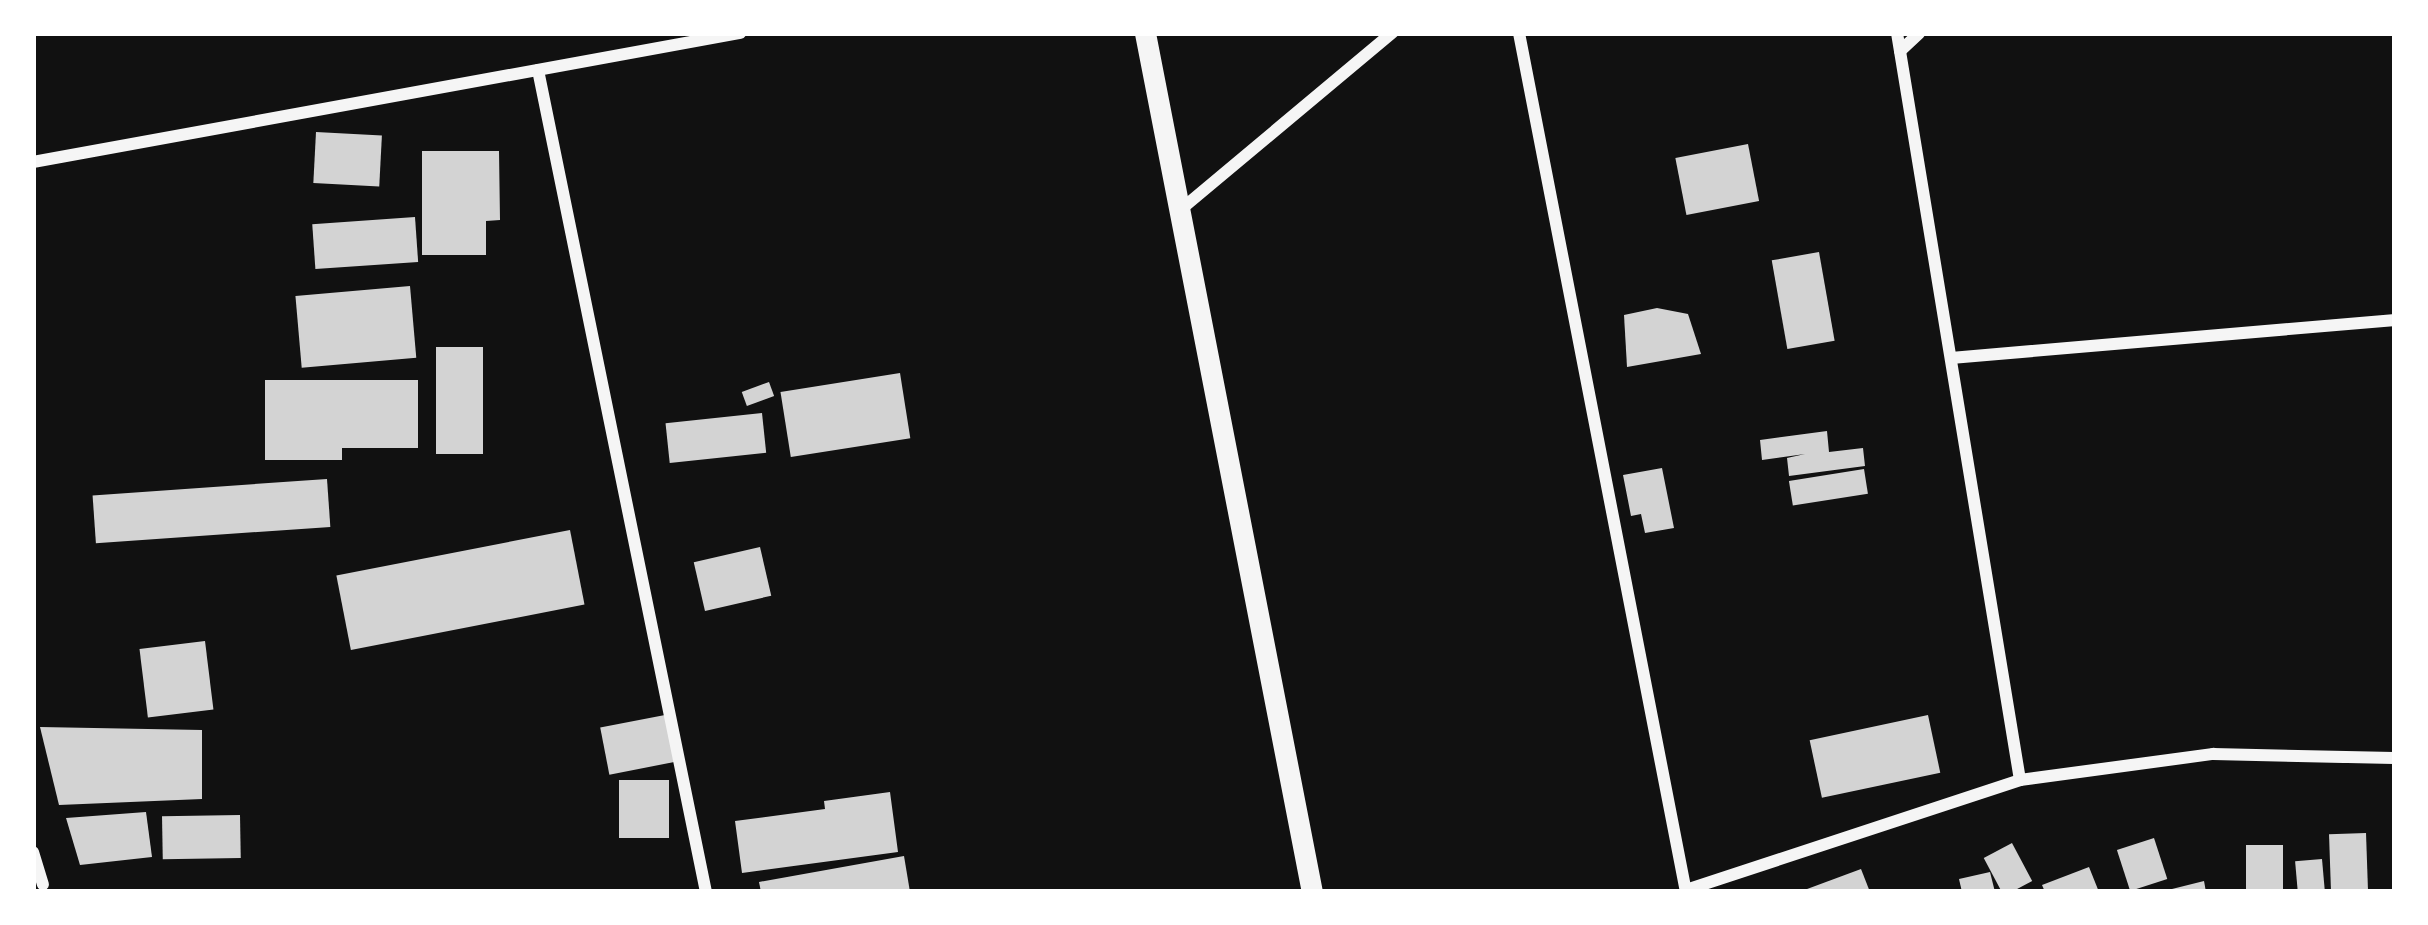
<!DOCTYPE html>
<style>
body{margin:0}
#map{position:relative;width:2428px;height:925px;overflow:hidden;background:#111;font-family:Bitter,serif}
div>[style]{position:absolute}
.building>*{inset:0;background:#d3d3d3;transform-origin:0 0}
.minor>*{height:12px;margin:-6px;padding:0 6px;transform-origin:6px;border-radius:6px;background:#f5f5f5}
.tertiary>*{height:21px;margin:-10.5px;padding:0 10.5px;transform-origin:10.5px;border-radius:10.5px;background:#f5f5f5}
span{translate:-50% -50%;white-space:nowrap;text-align:center;line-height:1.15;-webkit-text-stroke:9px #fff;paint-order:stroke}
.frame{position:absolute;inset:0;border:36px solid #fff;pointer-events:none}
</style>
<div id="map">
<div class="building">
<i style="left:316px;top:132px;width:66px;height:51px;rotate:3deg"></i>
<i style="left:1748px;top:144px;width:58px;height:74px;rotate:79deg"></i>
<i style="clip-path:polygon(422px 151px,499px 151px,500px 220px,486px 221px,486px 255px,422px 255px)"></i>
<i style="left:415px;top:217px;width:45px;height:103px;rotate:86deg"></i>
<i style="left:1819px;top:252px;width:90px;height:48px;rotate:80deg"></i>
<i style="left:410px;top:286px;width:72px;height:115px;rotate:85deg"></i>
<i style="clip-path:polygon(1657px 308px,1688px 314px,1701px 354px,1627px 367px,1624px 315px)"></i>
<i style="left:436px;top:347px;width:47px;height:107px"></i>
<i style="left:900px;top:373px;width:66px;height:121px;rotate:81deg"></i>
<i style="clip-path:polygon(265px 380px,418px 380px,418px 448px,342px 448px,342px 460px,265px 460px)"></i>
<i style="left:769px;top:382px;width:15px;height:29px;rotate:70deg"></i>
<i style="left:762px;top:413px;width:40px;height:97px;rotate:84deg"></i>
<i style="clip-path:polygon(1827px 431px,1829px 452px,1863px 448px,1865px 466px,1789px 476px,1787px 458px,1805px 454px,1762px 460px,1760px 440px)"></i>
<i style="clip-path:polygon(1662px 468px,1674px 528px,1645px 533px,1641px 514px,1631px 516px,1623px 475px)"></i>
<i style="left:1864px;top:469px;width:25px;height:76px;rotate:81deg"></i>
<i style="left:327px;top:479px;width:48px;height:235px;rotate:86deg"></i>
<i style="left:570px;top:530px;width:76px;height:238px;rotate:79deg"></i>
<i style="left:760px;top:547px;width:50px;height:68px;rotate:77deg"></i>
<i style="left:205px;top:641px;width:69px;height:66px;rotate:83deg"></i>
<i style="left:665px;top:715px;width:48px;height:66px;rotate:79deg"></i>
<i style="left:1928px;top:715px;width:59px;height:121px;rotate:78deg"></i>
<i style="clip-path:polygon(40px 727px,202px 730px,202px 799px,59px 805px)"></i>
<i style="left:619px;top:780px;width:50px;height:58px"></i>
<i style="clip-path:polygon(890px 792px,898px 852px,742px 873px,735px 821px,825px 809px,824px 801px)"></i>
<i style="clip-path:polygon(146px 812px,152px 857px,80px 865px,66px 818px)"></i>
<i style="left:240px;top:815px;width:43px;height:78px;rotate:89deg"></i>
<i style="left:2366px;top:833px;width:59px;height:37px;rotate:88deg"></i>
<i style="left:2154px;top:838px;width:43px;height:39px;rotate:72deg"></i>
<i style="left:2012px;top:843px;width:43px;height:32px;rotate:62deg"></i>
<i style="left:2246px;top:845px;width:37px;height:47px"></i>
<i style="clip-path:polygon(904px 856px,910px 892px,761px 892px,759px 882px)"></i>
<i style="left:2322px;top:859px;width:33px;height:27px;rotate:85deg"></i>
<i style="clip-path:polygon(2089px 867px,2099px 892px,2045px 892px,2042px 885px)"></i>
<i style="clip-path:polygon(1861px 869px,1870px 892px,1799px 892px)"></i>
<i style="clip-path:polygon(1990px 872px,1995px 892px,1962px 892px,1959px 879px)"></i>
<i style="clip-path:polygon(2204px 881px,2206px 892px,2168px 892px,2168px 890px)"></i>
</div>
<div class="minor">
<i style="left:1519px;top:33px;width:875px;rotate:79deg"></i>
<i style="left:1897px;top:33px;width:757px;rotate:80.65deg"></i>
<i style="left:1900px;top:51px;width:26px;rotate:-43deg"></i>
<i style="left:538px;top:70px;width:839px;rotate:78.45deg"></i>
<i style="left:33px;top:162px;width:719px;rotate:-10.34deg"></i>
<i style="left:1179px;top:211px;width:278px;rotate:-39.9deg"></i>
<i style="left:1951px;top:358px;width:446px;rotate:-4.9deg"></i>
<i style="left:33px;top:852px;width:34px;rotate:73deg"></i>
<i style="left:1686px;top:890px;width:352px;rotate:-18.2deg"></i>
<i style="left:2020px;top:780px;width:195px;rotate:-7.7deg"></i>
<i style="left:2213px;top:754px;width:181px;rotate:1.3deg"></i>
</div>
<div class="tertiary">
<i style="left:1145px;top:33px;width:875px;rotate:79deg"></i>
</div>
<div class="frame"></div>
</div>
